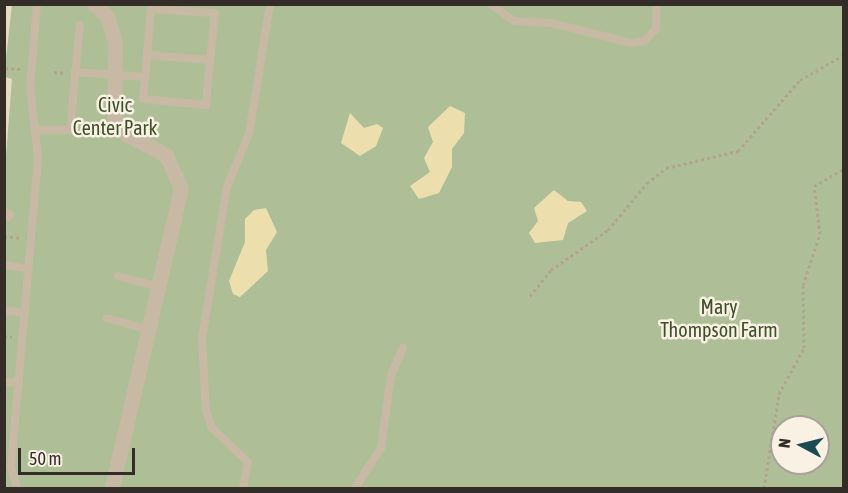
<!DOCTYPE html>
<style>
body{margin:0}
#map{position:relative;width:848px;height:493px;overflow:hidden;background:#f1e8d8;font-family:"Asap Condensed",sans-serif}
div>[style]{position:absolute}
.green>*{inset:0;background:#aebf98}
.sand>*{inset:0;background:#eddeae}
.plaza>*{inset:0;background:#e9dbbf}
.path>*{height:3px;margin-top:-1.5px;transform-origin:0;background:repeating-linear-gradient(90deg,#b4a38e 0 3px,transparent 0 6px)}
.service>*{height:8px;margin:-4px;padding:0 4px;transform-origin:4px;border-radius:4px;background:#c8b9a4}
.pedestrian>*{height:12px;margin:-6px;padding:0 6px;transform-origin:6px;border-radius:6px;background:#c8b9a4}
.minor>*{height:15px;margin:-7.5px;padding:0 7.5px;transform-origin:7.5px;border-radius:7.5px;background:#c8b9a4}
span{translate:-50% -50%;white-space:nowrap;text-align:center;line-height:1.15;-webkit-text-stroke:5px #f9f1e4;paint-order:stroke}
.park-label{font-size:20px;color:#3e522a}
.frame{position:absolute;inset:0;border:6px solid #342c26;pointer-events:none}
.north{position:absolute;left:770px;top:415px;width:60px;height:60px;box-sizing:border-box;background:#f9f1e4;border:2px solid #aaa298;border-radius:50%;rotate:277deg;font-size:16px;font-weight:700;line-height:24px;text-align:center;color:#342c26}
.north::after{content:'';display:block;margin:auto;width:21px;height:27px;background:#1c4a54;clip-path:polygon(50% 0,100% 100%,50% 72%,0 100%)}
.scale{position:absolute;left:18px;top:448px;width:117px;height:27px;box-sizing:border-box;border:3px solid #342c26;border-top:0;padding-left:8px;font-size:18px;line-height:21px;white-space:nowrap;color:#342c26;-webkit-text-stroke:4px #f9f1e4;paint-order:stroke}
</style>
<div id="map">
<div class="green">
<i style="clip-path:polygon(evenodd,4px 5px,843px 5px,843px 488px,5px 488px,4px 5px,782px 427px,818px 427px,818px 463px,782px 463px,782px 427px)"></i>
</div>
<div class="sand">
<i style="clip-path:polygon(450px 106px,465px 113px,464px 133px,452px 149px,452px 167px,439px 193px,419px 199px,410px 186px,430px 172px,424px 158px,433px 142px,428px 127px)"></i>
<i style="clip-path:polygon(350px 113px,364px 128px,377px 124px,383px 128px,376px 146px,360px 156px,341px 143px)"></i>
<i style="clip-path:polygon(554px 190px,568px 201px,581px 202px,587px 211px,568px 223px,563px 240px,535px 243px,529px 233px,538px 221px,534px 208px)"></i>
<i style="clip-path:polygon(266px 208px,277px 232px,266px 250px,268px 271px,240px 297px,233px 294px,229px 281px,245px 242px,245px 219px,254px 210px)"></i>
</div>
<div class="plaza">
<i style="clip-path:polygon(12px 4px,5px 68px,5px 77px,12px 79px,5px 169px,4px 5px)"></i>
</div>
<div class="path">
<i style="left:5px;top:68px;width:15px;rotate:4deg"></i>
<i style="left:54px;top:72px;width:11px;rotate:5deg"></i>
<i style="left:4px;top:236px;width:17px;rotate:7deg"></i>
<i style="left:530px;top:296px;width:33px;rotate:-51deg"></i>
<i style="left:551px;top:270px;width:70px;rotate:-35.1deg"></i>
<i style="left:608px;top:230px;width:61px;rotate:-50.3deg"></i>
<i style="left:647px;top:183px;width:24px;rotate:-38deg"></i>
<i style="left:666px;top:168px;width:74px;rotate:-13.3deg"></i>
<i style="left:738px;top:151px;width:94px;rotate:-48.9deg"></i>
<i style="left:800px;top:80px;width:51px;rotate:-29.6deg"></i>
<i style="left:4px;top:336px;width:8px;rotate:7deg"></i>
<i style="left:764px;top:488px;width:95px;rotate:-80.9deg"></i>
<i style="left:779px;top:394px;width:52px;rotate:-61.5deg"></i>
<i style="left:804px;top:348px;width:63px;rotate:-90.9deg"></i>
<i style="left:803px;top:285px;width:54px;rotate:-71.6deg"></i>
<i style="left:820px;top:234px;width:48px;rotate:-97.1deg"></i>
<i style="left:814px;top:186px;width:34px;rotate:-30deg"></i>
</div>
<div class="service">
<i style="left:490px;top:4px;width:29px;rotate:35deg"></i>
<i style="left:514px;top:21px;width:37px;rotate:3deg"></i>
<i style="left:551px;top:23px;width:82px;rotate:14deg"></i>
<i style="left:631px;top:43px;width:13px;rotate:-9deg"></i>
<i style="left:644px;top:41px;width:17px;rotate:-45deg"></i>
<i style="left:656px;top:29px;width:25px;rotate:-88deg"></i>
<i style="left:147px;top:55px;width:63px;rotate:4.5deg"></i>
<i style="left:210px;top:60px;width:47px;rotate:-83.9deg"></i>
<i style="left:215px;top:13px;width:64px;rotate:-176.4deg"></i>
<i style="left:151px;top:9px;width:46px;rotate:95deg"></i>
<i style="left:147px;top:55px;width:44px;rotate:95.2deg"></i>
<i style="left:143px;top:99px;width:63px;rotate:5.4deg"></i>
<i style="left:206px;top:105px;width:45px;rotate:-84.9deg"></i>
<i style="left:75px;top:72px;width:70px;rotate:4.1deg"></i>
<i style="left:35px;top:130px;width:35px"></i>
<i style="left:70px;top:130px;width:105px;rotate:-84.6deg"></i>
<i style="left:4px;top:265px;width:25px;rotate:9deg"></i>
<i style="left:118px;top:276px;width:42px;rotate:15deg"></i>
<i style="left:4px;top:311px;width:21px;rotate:5deg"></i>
<i style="left:107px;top:318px;width:44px;rotate:15.9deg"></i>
<i style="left:4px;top:382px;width:15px;rotate:4deg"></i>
<i style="left:17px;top:488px;width:22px;rotate:-106deg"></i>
<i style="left:11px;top:467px;width:310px;rotate:-85deg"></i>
<i style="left:38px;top:158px;width:70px;rotate:-96.5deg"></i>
<i style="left:30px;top:88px;width:84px;rotate:-85.2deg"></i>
<i style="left:243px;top:488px;width:26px;rotate:-79deg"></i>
<i style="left:248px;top:462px;width:50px;rotate:-136.6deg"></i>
<i style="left:212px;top:428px;width:18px;rotate:-109deg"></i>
<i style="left:206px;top:411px;width:72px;rotate:-93.2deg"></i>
<i style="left:202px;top:339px;width:154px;rotate:-80.7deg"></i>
<i style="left:227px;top:187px;width:57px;rotate:-67.5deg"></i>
<i style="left:249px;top:134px;width:132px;rotate:-80.8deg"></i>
<i style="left:355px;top:488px;width:48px;rotate:-57deg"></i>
<i style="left:381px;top:448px;width:74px;rotate:-82.2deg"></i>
<i style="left:391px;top:375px;width:30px;rotate:-66deg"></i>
</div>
<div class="pedestrian">
<i style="left:4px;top:214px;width:4px;rotate:14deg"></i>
</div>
<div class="minor">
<i style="left:94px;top:4px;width:18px;rotate:43deg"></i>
<i style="left:107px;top:16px;width:26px;rotate:72deg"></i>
<i style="left:115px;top:41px;width:77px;rotate:90.7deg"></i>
<i style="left:114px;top:118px;width:20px;rotate:53deg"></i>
<i style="left:126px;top:134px;width:45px;rotate:27.7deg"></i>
<i style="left:166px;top:155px;width:36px;rotate:66deg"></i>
<i style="left:181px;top:188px;width:308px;rotate:103deg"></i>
</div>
<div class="park-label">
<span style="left:115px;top:116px">Civic<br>Center Park</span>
<span style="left:719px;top:318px">Mary<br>Thompson Farm</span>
</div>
<div class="frame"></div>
<div class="north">N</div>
<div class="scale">50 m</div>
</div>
